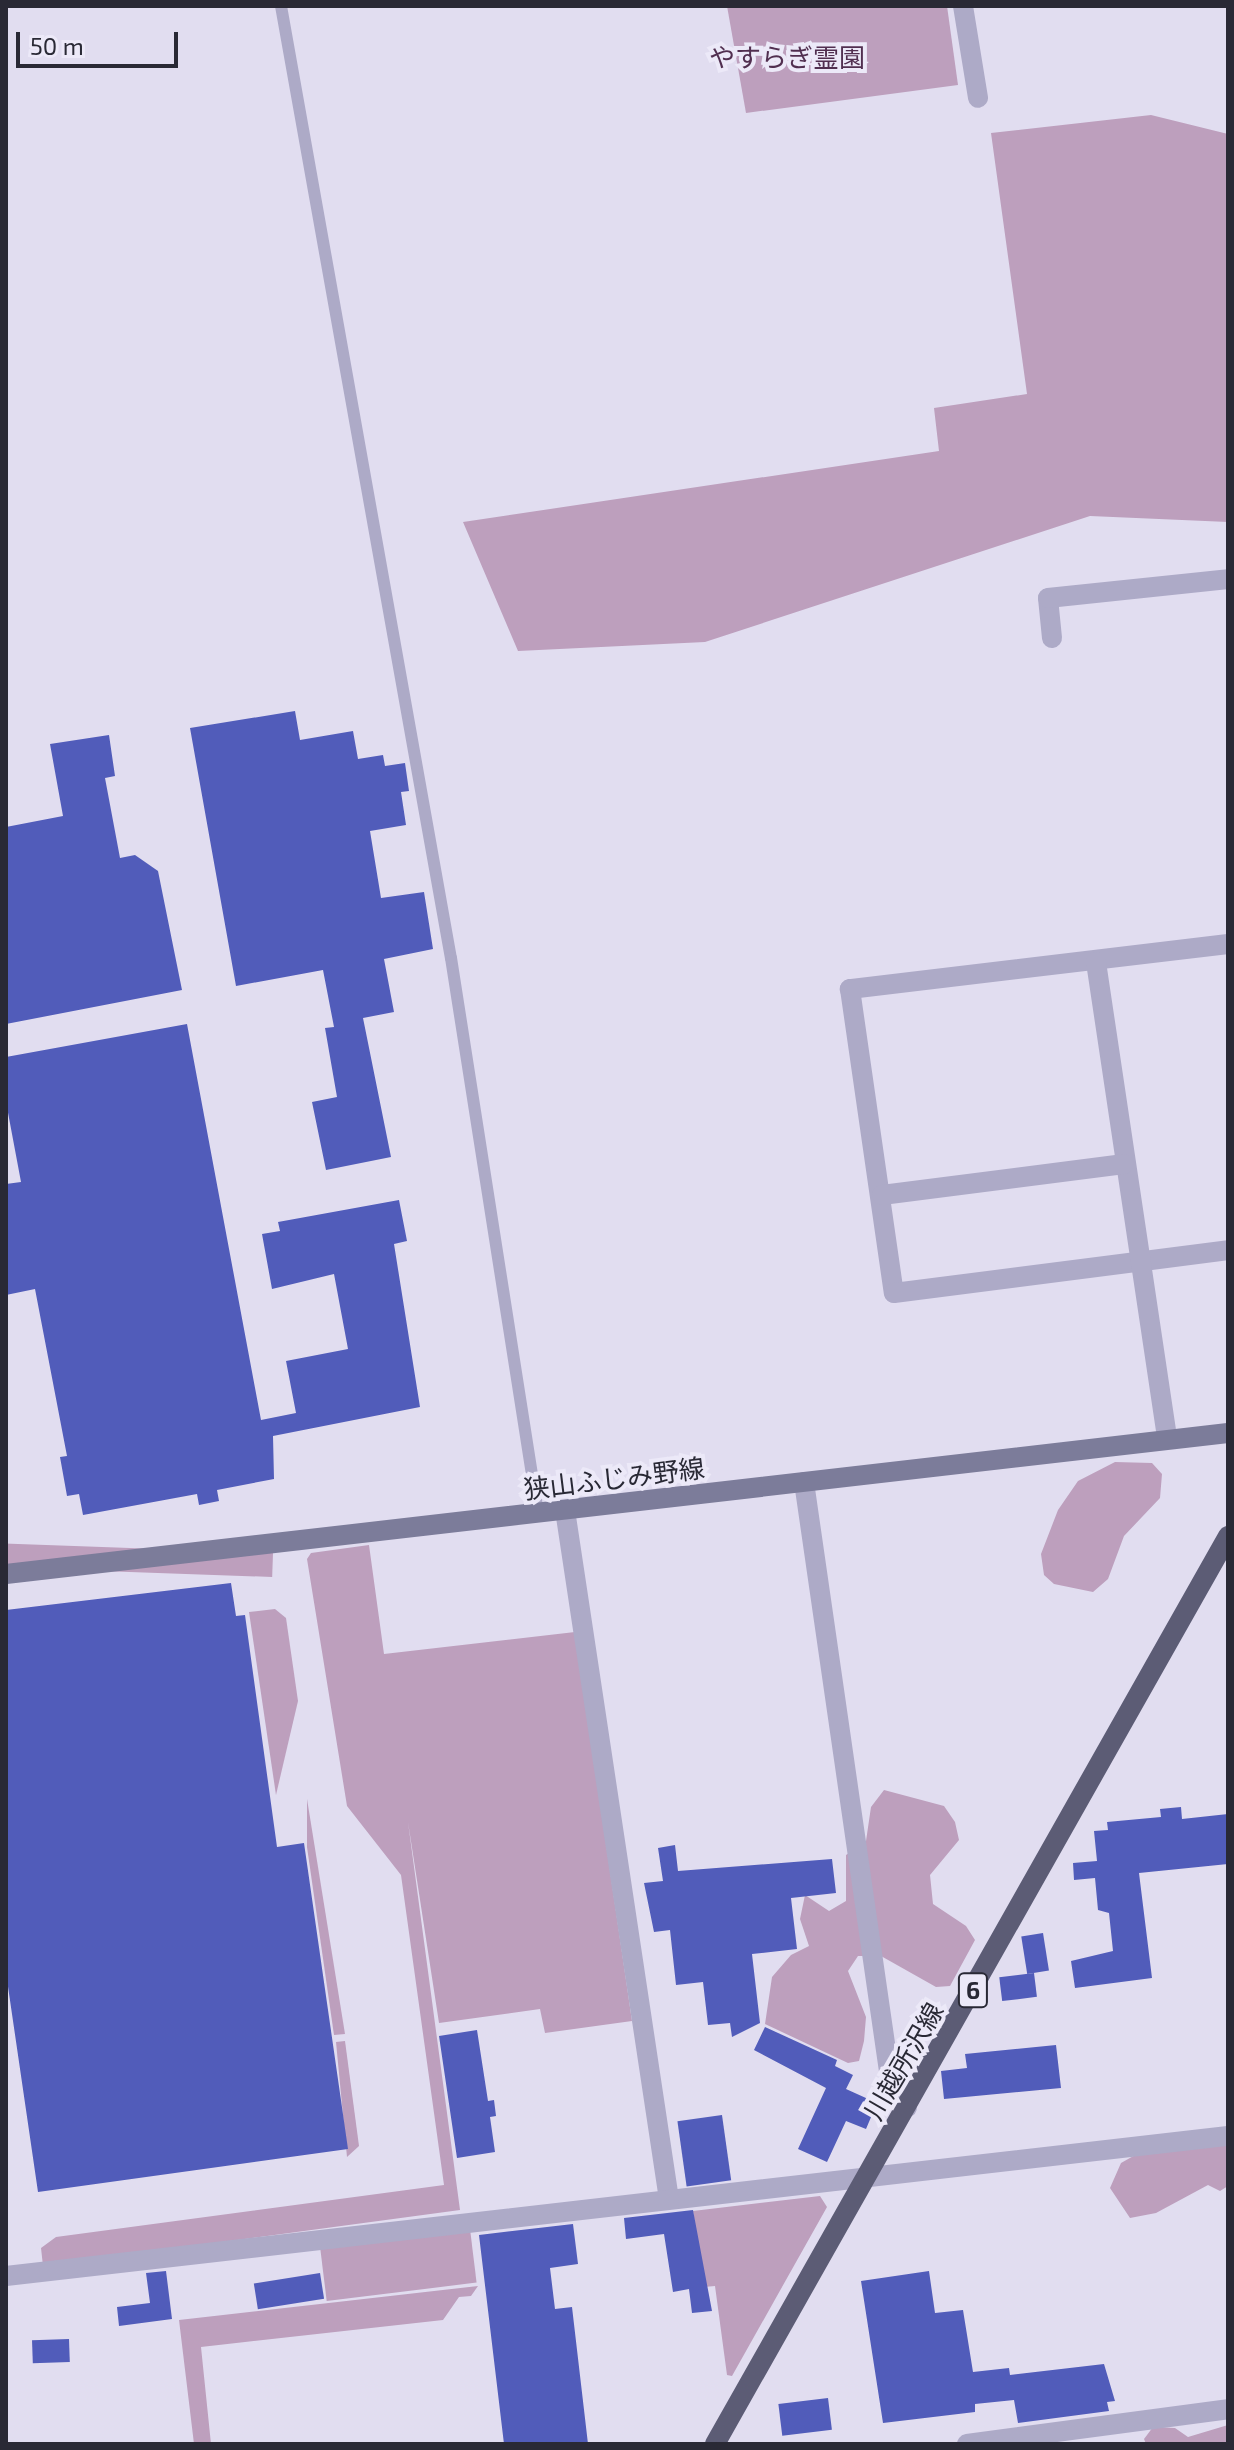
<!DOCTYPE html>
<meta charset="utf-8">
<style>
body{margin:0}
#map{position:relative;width:1234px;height:2450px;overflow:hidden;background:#e1ddf0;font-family:"Exo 2","Noto Sans JP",sans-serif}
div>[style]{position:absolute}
.green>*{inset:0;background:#bd9fbd;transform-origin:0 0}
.building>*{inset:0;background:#515cba;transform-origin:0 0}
.service>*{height:12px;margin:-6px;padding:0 6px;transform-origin:6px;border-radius:6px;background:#adaac7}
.minor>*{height:20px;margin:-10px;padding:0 10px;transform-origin:10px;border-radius:10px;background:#adaac7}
.secondary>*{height:20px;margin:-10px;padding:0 10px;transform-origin:10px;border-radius:10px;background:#7c7c9a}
.primary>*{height:20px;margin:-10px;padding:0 10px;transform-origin:10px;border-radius:10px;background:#5c5c75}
span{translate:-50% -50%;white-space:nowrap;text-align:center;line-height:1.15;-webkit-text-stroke:8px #ece9f8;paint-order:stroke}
.shield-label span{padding:2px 6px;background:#ece9f8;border:2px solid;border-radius:6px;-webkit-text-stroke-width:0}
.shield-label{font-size:24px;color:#292935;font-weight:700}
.park-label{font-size:26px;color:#512f50}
.street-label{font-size:26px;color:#292935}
.frame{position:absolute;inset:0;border:8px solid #292935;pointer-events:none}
.scale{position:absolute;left:16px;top:32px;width:162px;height:36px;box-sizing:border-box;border:4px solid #292935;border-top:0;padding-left:10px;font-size:24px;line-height:28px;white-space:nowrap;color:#292935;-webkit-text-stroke:6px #ece9f8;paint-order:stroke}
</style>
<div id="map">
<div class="green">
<i style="clip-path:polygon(727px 6px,947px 6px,958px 85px,746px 113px)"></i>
<i style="clip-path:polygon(1151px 115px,1228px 134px,1228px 522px,1090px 516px,705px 642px,518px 651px,463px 522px,939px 451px,934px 408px,1027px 394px,991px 133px)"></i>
<i style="clip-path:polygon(1115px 1462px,1152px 1463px,1162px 1474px,1160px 1498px,1124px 1536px,1108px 1579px,1093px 1592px,1054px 1584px,1044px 1575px,1041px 1554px,1058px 1510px,1078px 1481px)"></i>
<i style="clip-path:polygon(369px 1545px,384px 1654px,575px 1632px,632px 2021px,545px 2033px,540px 2009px,439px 2023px,408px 1822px,460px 2210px,43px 2266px,41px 2248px,56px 2237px,444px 2185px,401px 1875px,347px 1806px,307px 1559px,311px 1553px)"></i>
<i style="left:273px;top:1553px;width:24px;height:269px;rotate:92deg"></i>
<i style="clip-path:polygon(275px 1609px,286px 1618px,298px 1701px,276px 1795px,249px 1612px)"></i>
<i style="clip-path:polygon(884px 1790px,944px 1806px,955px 1822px,959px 1840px,930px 1875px,933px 1904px,966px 1926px,975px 1940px,950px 1986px,936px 1987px,881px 1956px,858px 1956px,848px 1971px,866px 2017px,864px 2041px,859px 2061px,848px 2063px,765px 2024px,772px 1977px,791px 1955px,809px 1946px,800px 1919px,805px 1895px,829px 1911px,846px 1901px,846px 1855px,866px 1841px,871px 1807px)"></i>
<i style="clip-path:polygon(307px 1799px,345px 2034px,334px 2035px,307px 1847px)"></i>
<i style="clip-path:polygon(345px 2041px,359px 2146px,347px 2157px,336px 2042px)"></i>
<i style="clip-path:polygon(1228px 2143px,1228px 2186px,1220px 2191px,1208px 2185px,1156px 2213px,1130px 2218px,1110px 2188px,1121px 2163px,1137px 2154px)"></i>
<i style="clip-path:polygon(820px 2196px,827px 2207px,732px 2376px,727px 2375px,715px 2286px,704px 2287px,693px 2211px)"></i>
<i style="left:470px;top:2229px;width:54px;height:151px;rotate:83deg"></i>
<i style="clip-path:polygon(478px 2286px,471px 2296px,459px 2297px,443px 2320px,201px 2347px,211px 2444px,194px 2444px,179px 2320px)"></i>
<i style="clip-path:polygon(1228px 2425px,1228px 2444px,1146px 2444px,1144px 2439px,1153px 2427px,1175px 2428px,1188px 2437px)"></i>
</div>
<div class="building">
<i style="clip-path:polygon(295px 711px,300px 740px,353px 731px,358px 759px,383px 755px,385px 766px,405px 763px,409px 791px,401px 792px,406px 825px,370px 831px,381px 898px,424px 892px,433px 949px,384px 959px,394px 1012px,363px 1018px,391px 1157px,326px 1170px,312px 1102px,337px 1097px,325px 1028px,334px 1027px,323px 970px,236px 986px,190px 728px)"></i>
<i style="clip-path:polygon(109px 735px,115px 776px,105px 778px,120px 858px,135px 855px,158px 871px,182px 990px,6px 1024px,6px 827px,63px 816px,50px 744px)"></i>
<i style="clip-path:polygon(187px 1024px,261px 1420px,296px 1413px,286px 1361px,348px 1349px,334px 1274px,272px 1289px,262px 1234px,280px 1231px,278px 1222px,399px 1200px,407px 1241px,394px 1244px,420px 1407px,273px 1436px,274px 1479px,217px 1490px,219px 1501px,199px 1505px,197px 1494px,83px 1515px,79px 1494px,67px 1496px,60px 1457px,67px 1456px,35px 1289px,6px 1295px,6px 1184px,21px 1182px,6px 1102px,6px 1057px)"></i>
<i style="clip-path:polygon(231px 1583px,236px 1616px,245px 1615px,277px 1847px,304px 1843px,348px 2149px,38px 2192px,6px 1973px,6px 1610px)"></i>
<i style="clip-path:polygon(1181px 1807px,1182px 1819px,1228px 1814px,1228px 1864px,1139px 1873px,1152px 1978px,1075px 1988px,1071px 1961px,1113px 1951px,1109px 1913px,1098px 1910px,1095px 1878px,1074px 1880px,1073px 1863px,1097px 1861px,1094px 1831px,1108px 1830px,1107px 1822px,1161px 1817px,1160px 1809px)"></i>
<i style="clip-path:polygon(675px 1845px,678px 1871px,832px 1859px,836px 1893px,791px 1898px,797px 1949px,752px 1954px,760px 2023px,732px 2037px,730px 2023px,708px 2025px,703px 1982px,676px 1985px,670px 1930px,654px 1932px,644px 1883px,663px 1881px,658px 1848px)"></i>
<i style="left:1043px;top:1933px;width:38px;height:22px;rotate:81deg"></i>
<i style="left:1034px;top:1973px;width:24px;height:35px;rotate:83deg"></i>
<i style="clip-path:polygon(765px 2027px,837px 2060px,835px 2066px,853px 2075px,846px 2089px,877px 2103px,866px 2129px,846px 2121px,827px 2162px,798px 2149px,826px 2088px,754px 2050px)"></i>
<i style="clip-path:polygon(477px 2030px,488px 2101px,494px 2100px,496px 2116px,490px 2117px,495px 2152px,457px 2158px,439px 2036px)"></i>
<i style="clip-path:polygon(1056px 2045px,1061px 2088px,944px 2099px,941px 2071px,967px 2068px,965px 2054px)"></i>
<i style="left:722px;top:2115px;width:66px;height:45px;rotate:82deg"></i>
<i style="clip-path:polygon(693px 2210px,712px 2311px,692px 2313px,689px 2289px,673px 2292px,664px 2234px,626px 2239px,624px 2218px)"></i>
<i style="clip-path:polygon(573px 2224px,578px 2264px,550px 2268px,555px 2309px,572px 2307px,588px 2444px,504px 2444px,479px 2235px)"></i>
<i style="clip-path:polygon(166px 2271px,172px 2319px,119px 2326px,117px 2307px,150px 2303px,146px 2273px)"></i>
<i style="clip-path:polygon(929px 2271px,935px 2313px,963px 2310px,973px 2372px,1009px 2368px,1010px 2375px,1104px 2364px,1115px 2401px,1107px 2402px,1109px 2411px,1018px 2423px,1014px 2400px,975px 2404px,975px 2412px,883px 2423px,861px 2281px)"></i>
<i style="left:320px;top:2273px;width:26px;height:67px;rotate:81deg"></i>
<i style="left:69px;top:2339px;width:23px;height:37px;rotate:88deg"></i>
<i style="left:828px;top:2398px;width:32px;height:50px;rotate:83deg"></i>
</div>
<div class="service">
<i style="left:281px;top:6px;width:967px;rotate:79.88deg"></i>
<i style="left:451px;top:958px;width:562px;rotate:81.09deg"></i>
</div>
<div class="minor">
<i style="left:963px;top:6px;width:93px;rotate:80.7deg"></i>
<i style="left:1052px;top:638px;width:40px;rotate:-95.7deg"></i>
<i style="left:1048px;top:598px;width:181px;rotate:-6deg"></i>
<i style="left:1228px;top:944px;width:381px;rotate:173.2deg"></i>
<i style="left:850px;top:989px;width:307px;rotate:81.8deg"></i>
<i style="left:894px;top:1293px;width:337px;rotate:-7.3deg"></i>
<i style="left:1096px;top:962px;width:482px;rotate:81.5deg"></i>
<i style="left:882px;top:1195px;width:244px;rotate:-7.3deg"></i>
<i style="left:804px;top:1482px;width:602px;rotate:81.79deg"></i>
<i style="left:890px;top:2078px;width:34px;rotate:60deg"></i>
<i style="left:565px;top:1510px;width:697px;rotate:81.42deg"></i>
<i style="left:6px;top:2276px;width:1230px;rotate:-6.54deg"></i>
<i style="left:967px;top:2444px;width:263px;rotate:-7.6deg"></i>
</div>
<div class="secondary">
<i style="left:6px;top:1574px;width:1230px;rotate:-6.58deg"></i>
</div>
<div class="primary">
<i style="left:715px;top:2444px;width:1043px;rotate:-60.53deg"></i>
</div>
<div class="shield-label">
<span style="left:973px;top:1990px">6</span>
</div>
<div class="park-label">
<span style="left:787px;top:57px">やすらぎ霊園</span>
</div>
<div class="street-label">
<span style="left:614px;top:1478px;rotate:-7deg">狭山ふじみ野線</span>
<span style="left:903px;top:2061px;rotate:-60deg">川越所沢線</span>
</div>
<div class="frame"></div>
<div class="scale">50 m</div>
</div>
